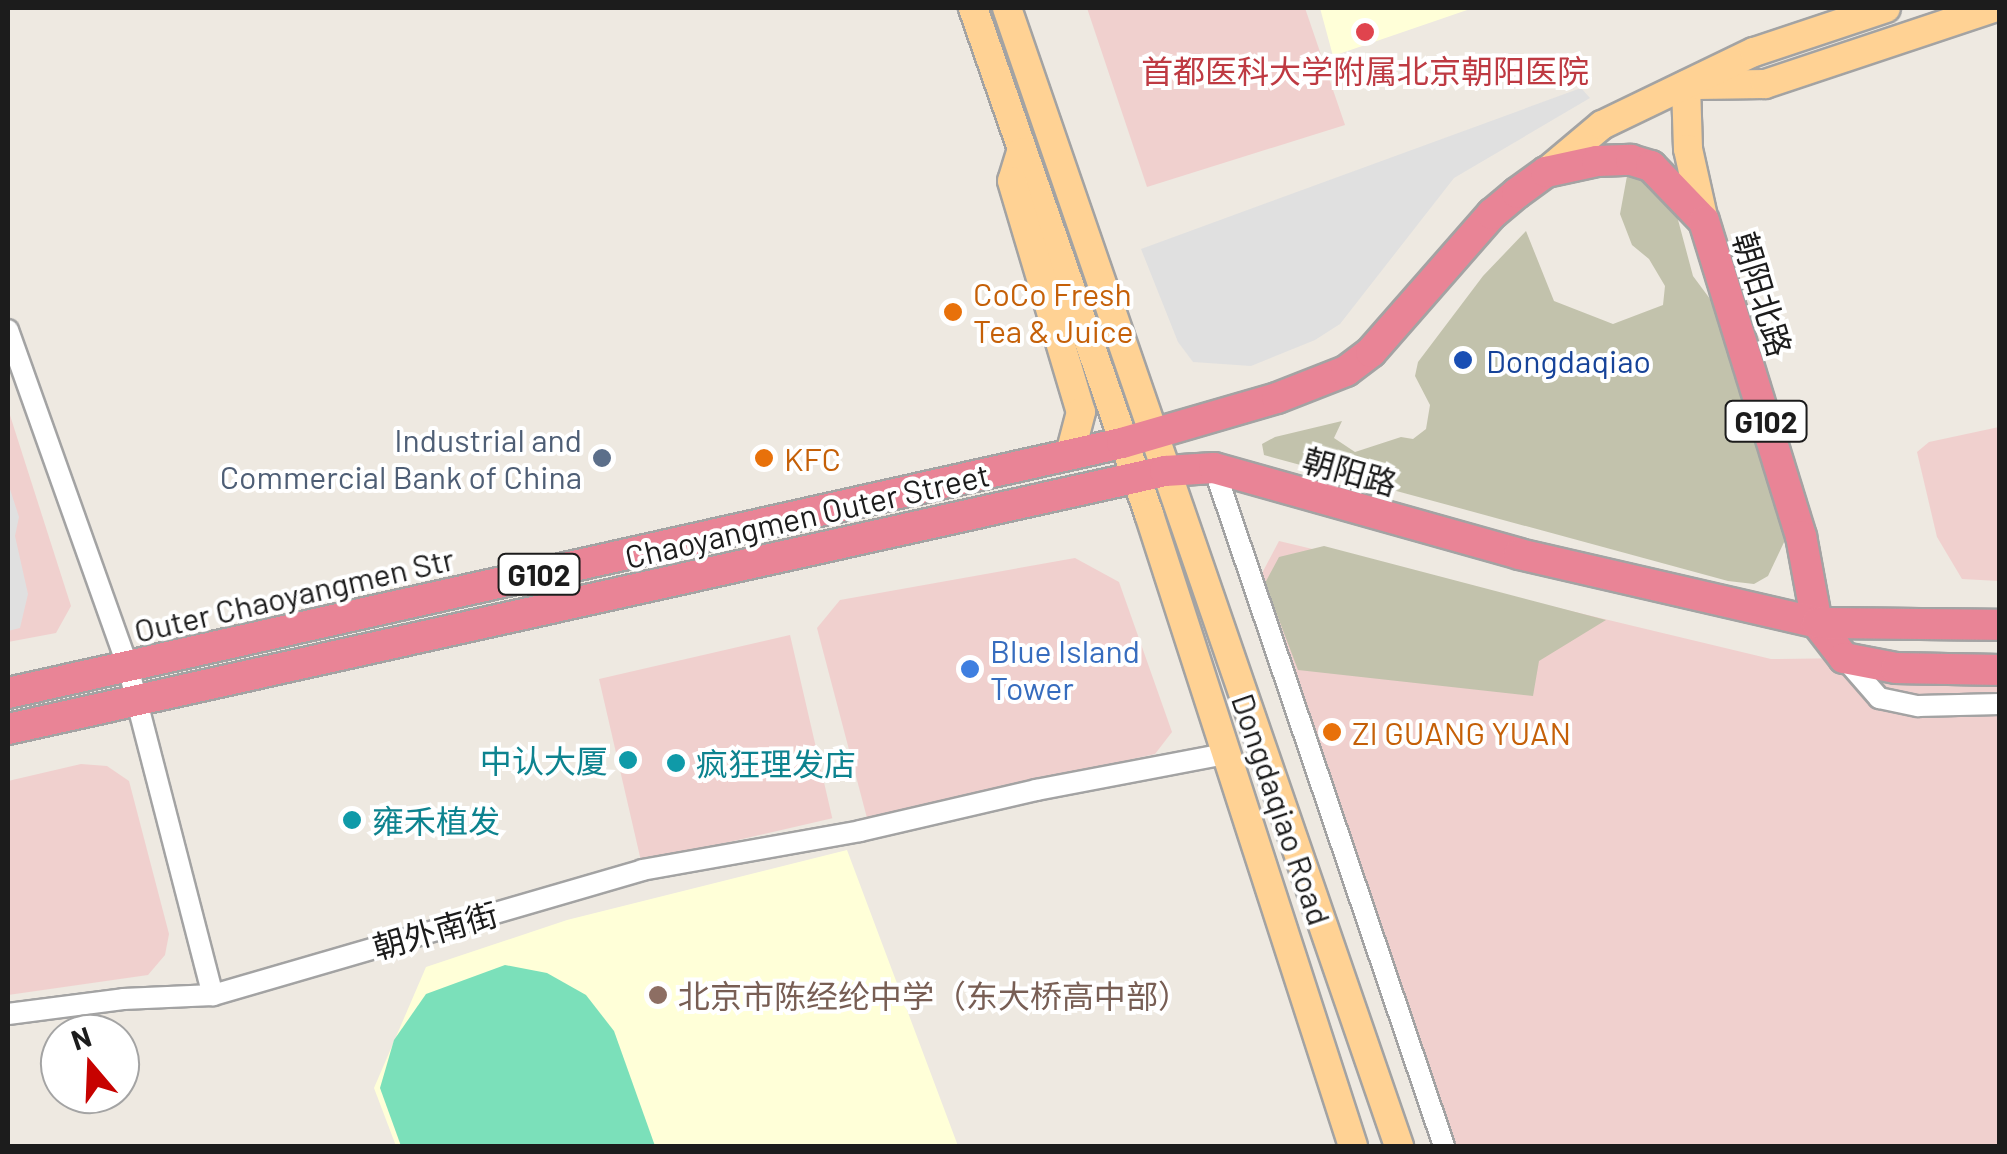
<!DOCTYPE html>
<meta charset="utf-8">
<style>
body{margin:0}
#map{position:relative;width:2007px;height:1154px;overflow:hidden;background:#eee9e1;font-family:Barlow,"Noto Sans SC",sans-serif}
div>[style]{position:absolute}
.commercial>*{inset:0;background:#f0d0ce;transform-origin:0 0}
.education>*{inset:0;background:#ffffd8}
.construction>*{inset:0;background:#c2c2ac}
.pitch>*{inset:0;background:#7be0ba}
.parking>*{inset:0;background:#e0e0e0}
.roads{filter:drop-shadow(2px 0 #a3a3a3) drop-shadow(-2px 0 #a3a3a3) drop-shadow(0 2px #a3a3a3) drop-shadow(0 -2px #a3a3a3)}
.minor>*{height:20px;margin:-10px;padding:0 10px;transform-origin:10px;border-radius:10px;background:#fff}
.major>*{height:28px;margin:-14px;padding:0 14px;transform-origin:14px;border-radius:14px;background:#ffd294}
.highway>*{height:30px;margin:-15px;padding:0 15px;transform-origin:15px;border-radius:15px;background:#e98496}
.dots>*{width:28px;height:28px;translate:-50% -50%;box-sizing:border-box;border:5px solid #fff;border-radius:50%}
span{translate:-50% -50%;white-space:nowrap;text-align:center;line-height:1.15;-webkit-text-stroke:8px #fff;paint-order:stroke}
.shield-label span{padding:2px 8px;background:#fff;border:2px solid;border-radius:8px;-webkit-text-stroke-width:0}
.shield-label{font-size:30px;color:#1c1c1c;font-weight:700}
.health-label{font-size:32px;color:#be3a42}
.food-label{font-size:32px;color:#c56008}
.left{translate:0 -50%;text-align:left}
.street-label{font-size:32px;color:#1c1c1c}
.transit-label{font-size:32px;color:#164399}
.service-label{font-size:32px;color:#4e5e75}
.right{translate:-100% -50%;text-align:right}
.shop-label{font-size:32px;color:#366cbe}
.culture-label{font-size:32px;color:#0d838f}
.education-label{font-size:32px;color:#785e54}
.frame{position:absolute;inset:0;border:10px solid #1c1c1c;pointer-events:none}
.north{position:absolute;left:40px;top:1014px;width:100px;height:100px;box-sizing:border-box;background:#fff;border:2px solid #a4a4a4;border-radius:50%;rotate:341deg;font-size:28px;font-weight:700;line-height:40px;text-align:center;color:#1c1c1c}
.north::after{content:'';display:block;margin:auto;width:35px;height:45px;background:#c70200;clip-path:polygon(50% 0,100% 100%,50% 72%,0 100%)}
</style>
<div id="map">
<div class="commercial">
<i style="clip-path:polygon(1087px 8px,1305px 8px,1345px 125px,1147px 187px)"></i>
<i style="clip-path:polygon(8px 409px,71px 606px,56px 633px,8px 642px)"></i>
<i style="clip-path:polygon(1999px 427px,1999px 581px,1962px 579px,1937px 537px,1917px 452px,1929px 442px)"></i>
<i style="clip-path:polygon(1279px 541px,1771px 659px,1999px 656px,1999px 1146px,1432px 1146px,1260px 577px)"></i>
<i style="clip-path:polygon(1075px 558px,1119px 582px,1172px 732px,1155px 754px,867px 818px,817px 628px,840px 600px)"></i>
<i style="left:790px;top:635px;width:188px;height:196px;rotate:77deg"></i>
<i style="clip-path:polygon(81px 764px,107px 766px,129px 781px,169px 934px,165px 955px,148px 975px,8px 995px,8px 781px)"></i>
</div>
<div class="education">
<i style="clip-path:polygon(1320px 8px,1473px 8px,1333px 56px)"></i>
<i style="clip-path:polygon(847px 850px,958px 1146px,396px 1146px,374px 1088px,426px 967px,567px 920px)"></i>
</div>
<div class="construction">
<i style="clip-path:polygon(1627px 176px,1656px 179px,1673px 201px,1693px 276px,1716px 307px,1786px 538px,1768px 576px,1754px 584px,1728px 581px,1264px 455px,1262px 444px,1275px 437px,1342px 421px,1334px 438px,1355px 452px,1401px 437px,1413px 439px,1426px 429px,1430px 405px,1415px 376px,1418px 362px,1483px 276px,1526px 231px,1554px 301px,1613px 324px,1663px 305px,1665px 286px,1649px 259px,1632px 245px,1620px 214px)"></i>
<i style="clip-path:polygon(1324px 546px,1606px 620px,1539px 661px,1533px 696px,1298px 670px,1265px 583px,1279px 557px)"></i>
</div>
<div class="pitch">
<i style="clip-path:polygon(505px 965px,547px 973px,586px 995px,614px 1031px,655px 1146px,401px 1146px,380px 1088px,394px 1040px,426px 994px)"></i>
</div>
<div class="parking">
<i style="clip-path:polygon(1581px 88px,1590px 98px,1454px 178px,1340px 324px,1315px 340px,1251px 366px,1193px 362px,1178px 342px,1141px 249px)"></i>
<i style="clip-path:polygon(8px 483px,19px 517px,15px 536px,28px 594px,20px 628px,8px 631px)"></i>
</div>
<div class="roads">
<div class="minor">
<i style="left:8px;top:330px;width:358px;rotate:70.4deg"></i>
<i style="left:128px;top:667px;width:339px;rotate:75.5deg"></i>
<i style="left:1214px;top:468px;width:716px;rotate:71.26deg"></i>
<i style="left:1845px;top:659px;width:52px;rotate:48.9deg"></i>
<i style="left:1879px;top:698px;width:40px;rotate:12deg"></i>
<i style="left:1918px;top:706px;width:82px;rotate:-1.4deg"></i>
<i style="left:8px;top:1014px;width:116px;rotate:-7.4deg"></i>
<i style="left:123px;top:999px;width:90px;rotate:-2.5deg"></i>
<i style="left:213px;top:995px;width:447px;rotate:-16.2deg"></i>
<i style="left:642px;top:870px;width:221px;rotate:-10.1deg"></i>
<i style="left:860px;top:831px;width:181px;rotate:-13.1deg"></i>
<i style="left:1036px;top:790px;width:191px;rotate:-10.8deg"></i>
</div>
<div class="major">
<i style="left:973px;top:8px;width:536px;rotate:70.82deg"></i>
<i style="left:1149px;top:514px;width:664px;rotate:72.11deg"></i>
<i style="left:1007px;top:8px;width:1204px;rotate:70.99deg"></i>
<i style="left:1686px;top:85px;width:64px;rotate:88.2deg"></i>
<i style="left:1688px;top:149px;width:74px;rotate:77.5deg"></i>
<i style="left:1697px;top:85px;width:68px;rotate:-0.8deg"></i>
<i style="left:1765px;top:84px;width:241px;rotate:-18.4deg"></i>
<i style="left:1021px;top:152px;width:30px;rotate:107deg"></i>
<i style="left:1012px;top:181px;width:241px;rotate:73.4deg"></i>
<i style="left:1081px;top:412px;width:43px;rotate:104.7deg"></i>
<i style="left:1546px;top:172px;width:73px;rotate:-40deg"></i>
<i style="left:1602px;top:125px;width:169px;rotate:-25.7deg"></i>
<i style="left:1754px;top:52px;width:139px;rotate:-18.4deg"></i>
</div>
<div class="highway">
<i style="left:8px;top:693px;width:1142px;rotate:-12.65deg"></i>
<i style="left:1122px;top:443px;width:161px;rotate:-16.2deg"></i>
<i style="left:1277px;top:398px;width:74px;rotate:-21.4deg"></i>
<i style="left:1346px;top:371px;width:31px;rotate:-37deg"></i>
<i style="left:1371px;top:352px;width:184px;rotate:-48.8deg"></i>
<i style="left:1492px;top:214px;width:33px;rotate:-40deg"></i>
<i style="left:1517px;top:193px;width:36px;rotate:-36deg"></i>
<i style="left:1546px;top:172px;width:52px;rotate:-12.2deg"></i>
<i style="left:1597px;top:161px;width:34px;rotate:-2deg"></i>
<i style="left:1631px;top:160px;width:21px;rotate:17deg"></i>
<i style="left:1651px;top:166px;width:76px;rotate:46.1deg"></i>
<i style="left:1704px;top:221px;width:330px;rotate:72.9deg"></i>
<i style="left:1801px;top:536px;width:88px;rotate:79.6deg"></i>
<i style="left:1817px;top:623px;width:44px;rotate:52.4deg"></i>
<i style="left:1844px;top:658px;width:53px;rotate:10.9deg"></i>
<i style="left:1896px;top:668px;width:104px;rotate:1.1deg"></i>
<i style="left:8px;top:729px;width:1185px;rotate:-12.57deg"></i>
<i style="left:1165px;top:471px;width:49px;rotate:-3.5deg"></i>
<i style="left:1214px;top:468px;width:317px;rotate:15.7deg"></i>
<i style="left:1519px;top:554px;width:306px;rotate:13deg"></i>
<i style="left:1817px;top:623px;width:183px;rotate:0.6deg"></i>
</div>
</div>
<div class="dots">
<i style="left:1365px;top:32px;background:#e0444e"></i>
<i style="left:953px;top:312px;background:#e8710a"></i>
<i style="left:1463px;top:360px;background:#1a4fb4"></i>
<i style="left:602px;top:458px;background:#5c6f8a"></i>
<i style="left:764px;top:458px;background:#e8710a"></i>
<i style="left:970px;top:669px;background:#3f7fe0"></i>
<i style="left:1332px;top:732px;background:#e8710a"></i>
<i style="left:628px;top:760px;background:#0f9aa8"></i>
<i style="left:676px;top:763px;background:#0f9aa8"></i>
<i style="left:352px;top:820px;background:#0f9aa8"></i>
<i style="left:658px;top:995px;background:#8d6e63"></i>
</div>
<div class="shield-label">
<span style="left:1766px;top:421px">G102</span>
<span style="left:539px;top:574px">G102</span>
</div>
<div class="health-label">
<span style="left:1365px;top:70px">首都医科大学附属北京朝阳医院</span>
</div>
<div class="food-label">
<span class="left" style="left:973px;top:312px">CoCo Fresh<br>Tea &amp; Juice</span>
<span class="left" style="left:784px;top:458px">KFC</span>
<span class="left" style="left:1352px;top:732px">ZI GUANG YUAN</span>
</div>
<div class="street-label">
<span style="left:1763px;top:294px;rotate:73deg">朝阳北路</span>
<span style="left:1350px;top:471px;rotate:16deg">朝阳路</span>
<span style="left:807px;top:515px;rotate:-13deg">Chaoyangmen Outer Street</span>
<span style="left:294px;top:594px;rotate:-13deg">Outer Chaoyangmen Str</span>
<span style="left:1282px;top:809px;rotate:71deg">Dongdaqiao Road</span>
<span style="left:435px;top:930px;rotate:-16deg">朝外南街</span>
</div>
<div class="transit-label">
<span class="left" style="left:1486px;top:360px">Dongdaqiao</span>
</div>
<div class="service-label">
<span class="right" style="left:582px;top:458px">Industrial and<br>Commercial Bank of China</span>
</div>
<div class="shop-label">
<span class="left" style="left:990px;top:669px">Blue Island<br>Tower</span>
</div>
<div class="culture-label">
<span class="right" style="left:608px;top:760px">中认大厦</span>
<span class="left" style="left:696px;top:763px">疯狂理发店</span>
<span class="left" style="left:372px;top:820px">雍禾植发</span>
</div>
<div class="education-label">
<span class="left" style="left:678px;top:995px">北京市陈经纶中学（东大桥高中部）</span>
</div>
<div class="frame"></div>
<div class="north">N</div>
</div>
